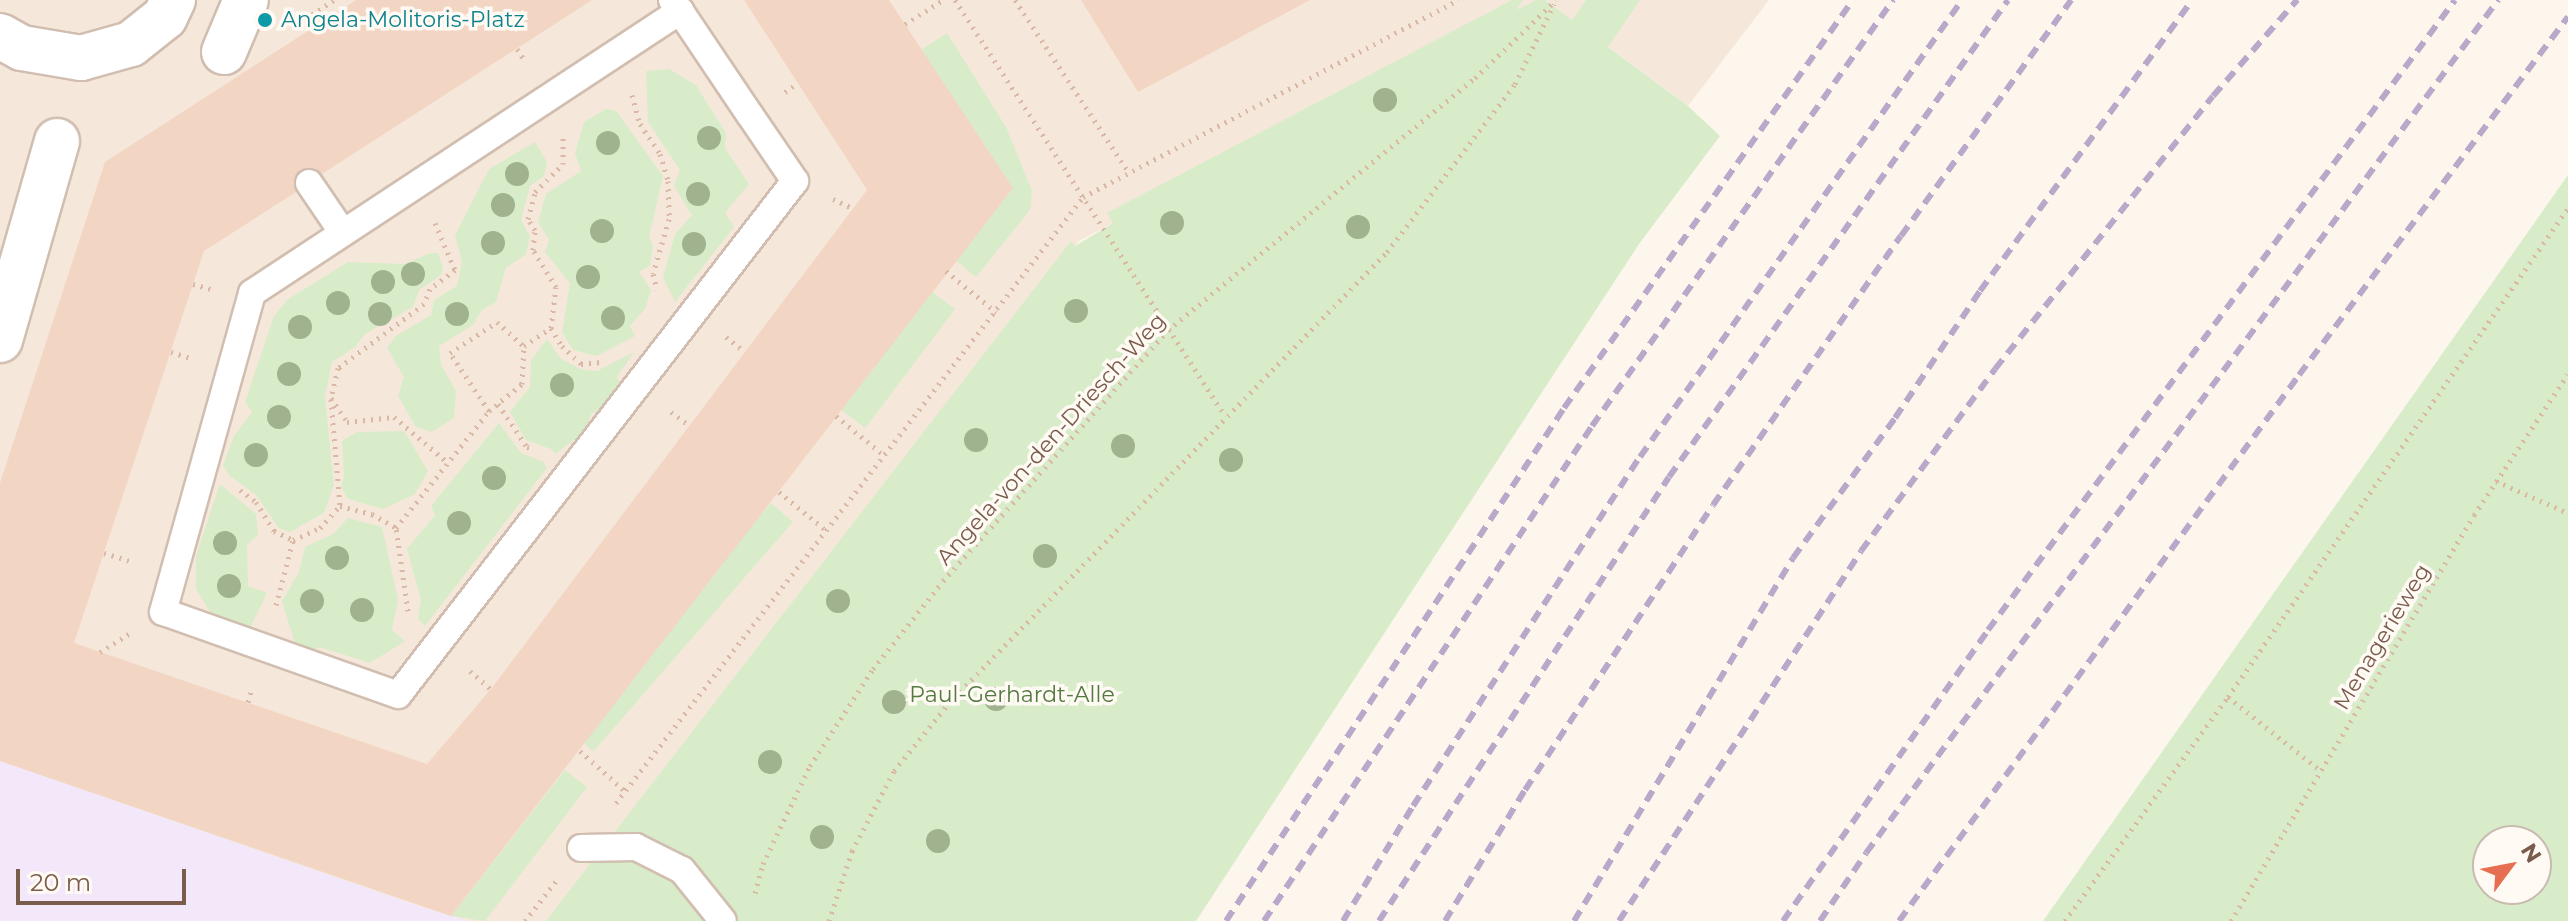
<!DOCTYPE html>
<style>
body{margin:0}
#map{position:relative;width:2568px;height:921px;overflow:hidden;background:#fdf6ec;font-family:Montserrat,sans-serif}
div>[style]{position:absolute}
.residential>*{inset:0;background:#f5e8da}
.education>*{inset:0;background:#f3e8fa}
.green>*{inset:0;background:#d8ecc9;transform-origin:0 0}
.building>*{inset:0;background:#f3d5c3}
.path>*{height:5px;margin-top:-2.5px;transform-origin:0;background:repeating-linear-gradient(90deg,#d9b8a5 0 2px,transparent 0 8px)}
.roads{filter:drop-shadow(2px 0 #d1beb0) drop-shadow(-2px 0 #d1beb0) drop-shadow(0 2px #d1beb0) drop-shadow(0 -2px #d1beb0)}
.lane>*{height:26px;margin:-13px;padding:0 13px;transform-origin:13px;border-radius:13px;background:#fff}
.street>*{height:44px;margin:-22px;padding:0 22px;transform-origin:22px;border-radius:22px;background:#fff}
.rail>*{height:6px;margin-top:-3px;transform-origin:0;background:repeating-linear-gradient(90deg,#b9a8c9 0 12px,transparent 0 20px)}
.trees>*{width:24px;height:24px;margin:-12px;border-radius:50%;background:#a0b28e}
.dots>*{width:22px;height:22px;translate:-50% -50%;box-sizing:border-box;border:4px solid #fffaf3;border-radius:50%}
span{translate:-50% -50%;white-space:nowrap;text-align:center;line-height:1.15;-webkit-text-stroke:7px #fffaf3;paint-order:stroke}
.culture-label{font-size:22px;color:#0d838f}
.left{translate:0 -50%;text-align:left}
.street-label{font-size:22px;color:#7a5c4d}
.park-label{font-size:22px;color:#537a41}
.north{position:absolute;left:2472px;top:825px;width:80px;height:80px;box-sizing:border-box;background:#fffaf3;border:2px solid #cabbb1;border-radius:50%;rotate:58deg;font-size:22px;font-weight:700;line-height:32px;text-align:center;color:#7a5c4d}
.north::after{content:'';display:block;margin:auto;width:28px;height:36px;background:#e76f51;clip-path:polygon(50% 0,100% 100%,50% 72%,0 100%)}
.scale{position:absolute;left:16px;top:869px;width:170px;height:36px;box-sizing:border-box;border:4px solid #7a5c4d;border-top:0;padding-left:10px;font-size:24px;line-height:28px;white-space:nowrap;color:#7a5c4d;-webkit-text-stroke:6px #fffaf3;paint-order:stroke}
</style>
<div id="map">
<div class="residential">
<i style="clip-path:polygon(0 0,1536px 0,1079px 241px,562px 921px,0 921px)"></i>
<i style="clip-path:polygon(1545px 0,1769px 0,1688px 106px)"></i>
</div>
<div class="education">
<i style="clip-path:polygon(0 761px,419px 906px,469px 921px,0 921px)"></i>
</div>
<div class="green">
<i style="clip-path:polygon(1512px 0,1523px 0,1516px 10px,1536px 0,1545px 0,1572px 20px,1586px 0,1640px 0,1608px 47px,1688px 106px,1720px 136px,1639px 244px,1196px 921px,546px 921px,1071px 241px,1075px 246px,1113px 223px,1107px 213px)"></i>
<i style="clip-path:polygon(947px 33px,1006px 127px,1032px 191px,1030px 210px,976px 277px,955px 260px,1013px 188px,921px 50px)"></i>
<i style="clip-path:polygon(669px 69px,696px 85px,726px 133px,725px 148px,749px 184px,725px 213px,734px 227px,675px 302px,663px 277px,675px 234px,692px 215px,674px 186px,680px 170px,648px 122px,646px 71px)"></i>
<i style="clip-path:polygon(606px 109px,616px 111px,663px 176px,649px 237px,653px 246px,650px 265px,639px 272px,651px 290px,645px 309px,630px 326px,635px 336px,597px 356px,573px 350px,562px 332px,570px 283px,545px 252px,549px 240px,538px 222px,546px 194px,581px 171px,575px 153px,584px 122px)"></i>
<i style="clip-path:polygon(535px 142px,547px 162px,544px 176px,530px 186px,521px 220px,530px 236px,526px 254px,506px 268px,496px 302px,482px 310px,473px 325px,439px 346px,441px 365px,456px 391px,454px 418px,432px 432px,416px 427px,398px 396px,404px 377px,387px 348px,396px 336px,431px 315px,434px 300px,457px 286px,462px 262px,455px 235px,489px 169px)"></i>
<i style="clip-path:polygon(evenodd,2568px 175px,2568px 921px,2043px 921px,2568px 175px,2536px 841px,2536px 889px,2488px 889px,2488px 841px,2536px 841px)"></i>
<i style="clip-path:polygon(431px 253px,438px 253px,443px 268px,441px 275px,419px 290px,413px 307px,365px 334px,355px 347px,332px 362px,325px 397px,334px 485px,324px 513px,290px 532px,279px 528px,256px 495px,230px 476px,223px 465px,234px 436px,252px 412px,245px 402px,274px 316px,288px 299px,348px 262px,404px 264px)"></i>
<i style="left:931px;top:291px;width:30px;height:149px;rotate:37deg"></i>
<i style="clip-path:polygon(547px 339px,561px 359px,583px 370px,597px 371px,634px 352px,617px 377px,621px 385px,607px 405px,591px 414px,585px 432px,555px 454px,551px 449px,526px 440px,510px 412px,530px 387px,531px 361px)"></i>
<i style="clip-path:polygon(499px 423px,521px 453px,544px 462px,547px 468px,425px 626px,418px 619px,421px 600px,407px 549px,435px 515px,431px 506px)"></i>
<i style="clip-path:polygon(404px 431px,428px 471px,415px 494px,383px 509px,348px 499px,341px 487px,344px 476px,342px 441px,357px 432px)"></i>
<i style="clip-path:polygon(220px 484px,256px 514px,258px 535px,247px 545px,248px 586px,267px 593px,250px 628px,214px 618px,196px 589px,196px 556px)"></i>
<i style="left:771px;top:503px;width:29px;height:304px;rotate:41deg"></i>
<i style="clip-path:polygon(348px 518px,382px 527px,398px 600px,392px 630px,405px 641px,370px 663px,320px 647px,313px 650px,295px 644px,282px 601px,299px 572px,305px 547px,333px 534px)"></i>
<i style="clip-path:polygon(565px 770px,587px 787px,485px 921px,451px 916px)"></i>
</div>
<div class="building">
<i style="clip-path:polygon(356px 0,592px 0,322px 174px,315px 168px,301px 169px,294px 177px,296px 192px,204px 251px,74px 643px,427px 764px,491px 689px,867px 190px,744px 0,889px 0,1013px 188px,451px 916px,0 761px,0 483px,105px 162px)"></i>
<i style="clip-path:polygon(1081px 0,1310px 0,1138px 92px)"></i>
</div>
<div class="path">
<i style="left:955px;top:0;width:496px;rotate:57deg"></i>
<i style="left:1015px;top:0;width:207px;rotate:56.6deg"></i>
<i style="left:905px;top:24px;width:45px;rotate:-32.3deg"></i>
<i style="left:292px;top:28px;width:50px;rotate:-33.7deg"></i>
<i style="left:517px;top:49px;width:14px;rotate:56deg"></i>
<i style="left:785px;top:92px;width:14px;rotate:-34deg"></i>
<i style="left:632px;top:95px;width:30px;rotate:75deg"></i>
<i style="left:640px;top:124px;width:36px;rotate:56deg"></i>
<i style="left:660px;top:154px;width:28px;rotate:73deg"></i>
<i style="left:668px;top:181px;width:38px;rotate:88deg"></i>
<i style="left:669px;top:219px;width:57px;rotate:106.2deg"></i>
<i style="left:653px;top:274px;width:16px;rotate:76deg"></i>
<i style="left:833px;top:199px;width:23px;rotate:25deg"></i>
<i style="left:435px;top:223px;width:51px;rotate:66.9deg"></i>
<i style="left:455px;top:270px;width:31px;rotate:143deg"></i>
<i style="left:430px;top:289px;width:16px;rotate:112deg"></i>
<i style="left:424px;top:304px;width:107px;rotate:143.3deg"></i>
<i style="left:338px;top:368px;width:31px;rotate:103deg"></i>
<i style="left:331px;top:398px;width:29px;rotate:56deg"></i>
<i style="left:347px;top:422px;width:47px;rotate:-6.1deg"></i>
<i style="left:394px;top:417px;width:70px;rotate:40.3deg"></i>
<i style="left:946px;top:271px;width:65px;rotate:39.4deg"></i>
<i style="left:193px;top:284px;width:18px;rotate:16deg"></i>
<i style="left:551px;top:328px;width:41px;rotate:-83deg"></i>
<i style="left:556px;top:287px;width:44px;rotate:-121.9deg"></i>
<i style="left:533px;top:250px;width:20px;rotate:-84deg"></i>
<i style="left:535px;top:230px;width:13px;rotate:-122deg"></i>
<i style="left:528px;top:219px;width:28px;rotate:-75deg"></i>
<i style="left:535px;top:192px;width:40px;rotate:-45deg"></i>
<i style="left:563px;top:164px;width:26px;rotate:-90deg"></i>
<i style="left:726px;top:337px;width:24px;rotate:38deg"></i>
<i style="left:171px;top:352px;width:21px;rotate:17deg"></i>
<i style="left:331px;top:399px;width:107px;rotate:85.2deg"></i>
<i style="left:498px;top:404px;width:52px;rotate:56deg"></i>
<i style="left:527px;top:447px;width:7px;rotate:16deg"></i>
<i style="left:489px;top:411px;width:70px;rotate:-123.9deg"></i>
<i style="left:450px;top:353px;width:56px;rotate:-33.4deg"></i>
<i style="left:497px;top:322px;width:36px;rotate:42deg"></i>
<i style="left:671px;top:412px;width:22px;rotate:36deg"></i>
<i style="left:836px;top:416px;width:63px;rotate:39.2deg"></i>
<i style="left:2496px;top:481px;width:79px;rotate:24deg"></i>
<i style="left:240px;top:490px;width:20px;rotate:37deg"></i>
<i style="left:256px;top:502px;width:34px;rotate:58deg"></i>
<i style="left:274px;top:531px;width:21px;rotate:25deg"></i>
<i style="left:779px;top:492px;width:62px;rotate:39.1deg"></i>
<i style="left:104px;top:553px;width:28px;rotate:17deg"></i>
<i style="left:276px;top:605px;width:67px;rotate:-75.3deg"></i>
<i style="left:293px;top:540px;width:30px;rotate:-24deg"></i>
<i style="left:320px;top:528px;width:30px;rotate:-48deg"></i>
<i style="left:340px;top:506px;width:33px;rotate:14deg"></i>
<i style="left:372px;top:514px;width:28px;rotate:30deg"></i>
<i style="left:408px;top:611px;width:84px;rotate:-98.2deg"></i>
<i style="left:396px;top:528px;width:149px;rotate:-51.5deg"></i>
<i style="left:489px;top:411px;width:43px;rotate:-39.3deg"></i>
<i style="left:522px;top:384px;width:38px;rotate:-87deg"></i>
<i style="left:524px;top:346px;width:32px;rotate:-34deg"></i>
<i style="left:551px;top:328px;width:21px;rotate:59deg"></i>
<i style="left:562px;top:346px;width:26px;rotate:43deg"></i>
<i style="left:581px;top:364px;width:20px;rotate:-6deg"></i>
<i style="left:100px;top:652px;width:34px;rotate:-32deg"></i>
<i style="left:470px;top:671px;width:28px;rotate:41deg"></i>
<i style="left:2228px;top:697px;width:119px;rotate:38.5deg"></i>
<i style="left:248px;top:702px;width:15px;rotate:-74deg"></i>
<i style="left:580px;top:751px;width:60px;rotate:41.6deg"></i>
<i style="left:616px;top:803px;width:765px;rotate:-52.38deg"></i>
<i style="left:1083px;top:197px;width:424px;rotate:-27.7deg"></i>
<i style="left:755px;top:893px;width:30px;rotate:-75deg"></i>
<i style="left:763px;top:864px;width:109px;rotate:-64.4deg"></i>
<i style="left:810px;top:766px;width:116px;rotate:-57deg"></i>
<i style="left:873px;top:669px;width:112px;rotate:-51.5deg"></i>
<i style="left:943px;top:581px;width:337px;rotate:-48.1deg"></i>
<i style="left:1168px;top:330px;width:397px;rotate:-39.4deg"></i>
<i style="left:1475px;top:78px;width:112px;rotate:-43.9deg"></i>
<i style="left:525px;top:921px;width:51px;rotate:-52.2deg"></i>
<i style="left:829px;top:921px;width:74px;rotate:-71.8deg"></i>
<i style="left:852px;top:851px;width:90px;rotate:-62.3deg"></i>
<i style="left:894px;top:771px;width:87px;rotate:-51deg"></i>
<i style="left:949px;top:703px;width:629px;rotate:-45.84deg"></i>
<i style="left:1387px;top:252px;width:211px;rotate:-52.7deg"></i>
<i style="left:1515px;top:84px;width:89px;rotate:-64deg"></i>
<i style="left:2065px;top:921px;width:277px;rotate:-54deg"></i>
<i style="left:2228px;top:697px;width:596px;rotate:-55.19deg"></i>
<i style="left:2231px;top:921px;width:473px;rotate:-59.1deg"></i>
<i style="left:2474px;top:515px;width:169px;rotate:-56.3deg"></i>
</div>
<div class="roads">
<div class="lane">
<i style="left:672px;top:0;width:14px;rotate:54deg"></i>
<i style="left:680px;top:11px;width:125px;rotate:56.1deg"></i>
<i style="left:750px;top:115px;width:80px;rotate:55.7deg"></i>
<i style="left:795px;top:181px;width:649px;rotate:127.68deg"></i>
<i style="left:398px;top:695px;width:249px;rotate:-160.5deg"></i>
<i style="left:163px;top:612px;width:331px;rotate:-74.4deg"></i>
<i style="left:252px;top:293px;width:513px;rotate:-33.38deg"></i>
<i style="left:309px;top:183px;width:60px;rotate:55.8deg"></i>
<i style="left:581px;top:848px;width:55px;rotate:-1deg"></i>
<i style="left:636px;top:847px;width:51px;rotate:26.6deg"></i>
<i style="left:682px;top:870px;width:65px;rotate:51.2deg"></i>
</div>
<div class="street">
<i style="left:0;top:36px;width:25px;rotate:29deg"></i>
<i style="left:22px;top:48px;width:60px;rotate:9.6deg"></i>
<i style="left:81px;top:58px;width:52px;rotate:-15.6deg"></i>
<i style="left:131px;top:44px;width:43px;rotate:-38.5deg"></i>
<i style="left:165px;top:17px;width:19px;rotate:-65deg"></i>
<i style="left:224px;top:52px;width:56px;rotate:-67.1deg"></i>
<i style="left:0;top:340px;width:207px;rotate:-74deg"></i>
</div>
</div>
<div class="rail">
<i style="left:1226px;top:921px;width:614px;rotate:-56.62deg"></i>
<i style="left:1564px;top:408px;width:500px;rotate:-54.7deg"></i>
<i style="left:1264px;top:921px;width:594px;rotate:-56.47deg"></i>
<i style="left:1592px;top:426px;width:522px;rotate:-54.76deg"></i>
<i style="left:1343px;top:921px;width:135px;rotate:-58.7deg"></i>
<i style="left:1413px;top:806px;width:416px;rotate:-57deg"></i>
<i style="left:1640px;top:457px;width:559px;rotate:-54.83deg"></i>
<i style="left:1379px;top:921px;width:530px;rotate:-56.85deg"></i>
<i style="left:1669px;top:477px;width:585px;rotate:-54.6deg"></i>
<i style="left:1445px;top:921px;width:153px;rotate:-58.6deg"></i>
<i style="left:1525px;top:790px;width:341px;rotate:-56.6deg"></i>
<i style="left:1713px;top:505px;width:328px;rotate:-55.1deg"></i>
<i style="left:1901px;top:236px;width:291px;rotate:-54.2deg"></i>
<i style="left:1574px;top:921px;width:424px;rotate:-58.9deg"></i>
<i style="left:1793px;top:558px;width:173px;rotate:-53.9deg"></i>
<i style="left:1895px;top:418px;width:153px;rotate:-56.2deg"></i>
<i style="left:1980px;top:291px;width:360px;rotate:-53.9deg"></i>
<i style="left:1619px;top:921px;width:442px;rotate:-56.8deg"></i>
<i style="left:1861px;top:551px;width:226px;rotate:-53.6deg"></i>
<i style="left:1995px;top:369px;width:349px;rotate:-51.4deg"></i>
<i style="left:2213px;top:96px;width:128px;rotate:-48.8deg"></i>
<i style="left:1783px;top:921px;width:356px;rotate:-54.8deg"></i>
<i style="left:1988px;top:630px;width:784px;rotate:-53.45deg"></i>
<i style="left:1820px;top:921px;width:82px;rotate:-55.9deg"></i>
<i style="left:1866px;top:853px;width:1062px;rotate:-53.46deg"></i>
<i style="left:1899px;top:921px;width:677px;rotate:-53.77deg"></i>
<i style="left:2299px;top:375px;width:448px;rotate:-53.1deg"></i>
</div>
<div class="trees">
<i style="left:1385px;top:100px"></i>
<i style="left:709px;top:138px"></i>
<i style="left:608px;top:143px"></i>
<i style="left:517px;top:174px"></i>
<i style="left:698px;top:194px"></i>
<i style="left:503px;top:205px"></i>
<i style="left:1172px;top:223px"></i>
<i style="left:1358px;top:227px"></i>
<i style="left:602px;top:231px"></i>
<i style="left:493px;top:243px"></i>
<i style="left:694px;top:244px"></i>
<i style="left:413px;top:274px"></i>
<i style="left:588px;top:277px"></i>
<i style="left:383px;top:282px"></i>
<i style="left:338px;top:303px"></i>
<i style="left:1076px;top:311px"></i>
<i style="left:380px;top:314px"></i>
<i style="left:457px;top:314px"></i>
<i style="left:613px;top:318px"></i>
<i style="left:300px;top:327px"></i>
<i style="left:289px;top:374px"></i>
<i style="left:562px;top:385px"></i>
<i style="left:279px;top:417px"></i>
<i style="left:976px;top:440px"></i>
<i style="left:1123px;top:446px"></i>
<i style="left:256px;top:455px"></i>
<i style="left:1231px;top:460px"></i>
<i style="left:494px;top:478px"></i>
<i style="left:459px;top:523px"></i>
<i style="left:225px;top:543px"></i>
<i style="left:1045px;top:556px"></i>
<i style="left:337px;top:558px"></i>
<i style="left:229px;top:586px"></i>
<i style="left:312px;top:601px"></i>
<i style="left:838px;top:601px"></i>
<i style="left:362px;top:610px"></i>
<i style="left:996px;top:699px"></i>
<i style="left:894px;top:702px"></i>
<i style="left:770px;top:762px"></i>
<i style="left:822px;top:837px"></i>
<i style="left:938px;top:841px"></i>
</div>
<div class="dots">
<i style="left:265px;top:20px;background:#0f9aa8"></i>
</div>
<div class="culture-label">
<span class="left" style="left:281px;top:20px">Angela-Molitoris-Platz</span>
</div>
<div class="street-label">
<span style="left:1051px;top:439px;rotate:-48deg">Angela-von-den-Driesch-Weg</span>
<span style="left:2382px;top:637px;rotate:-59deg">Menagerieweg</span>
</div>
<div class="park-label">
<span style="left:1012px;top:695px">Paul-Gerhardt-Alle</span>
</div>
<div class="north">N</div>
<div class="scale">20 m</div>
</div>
